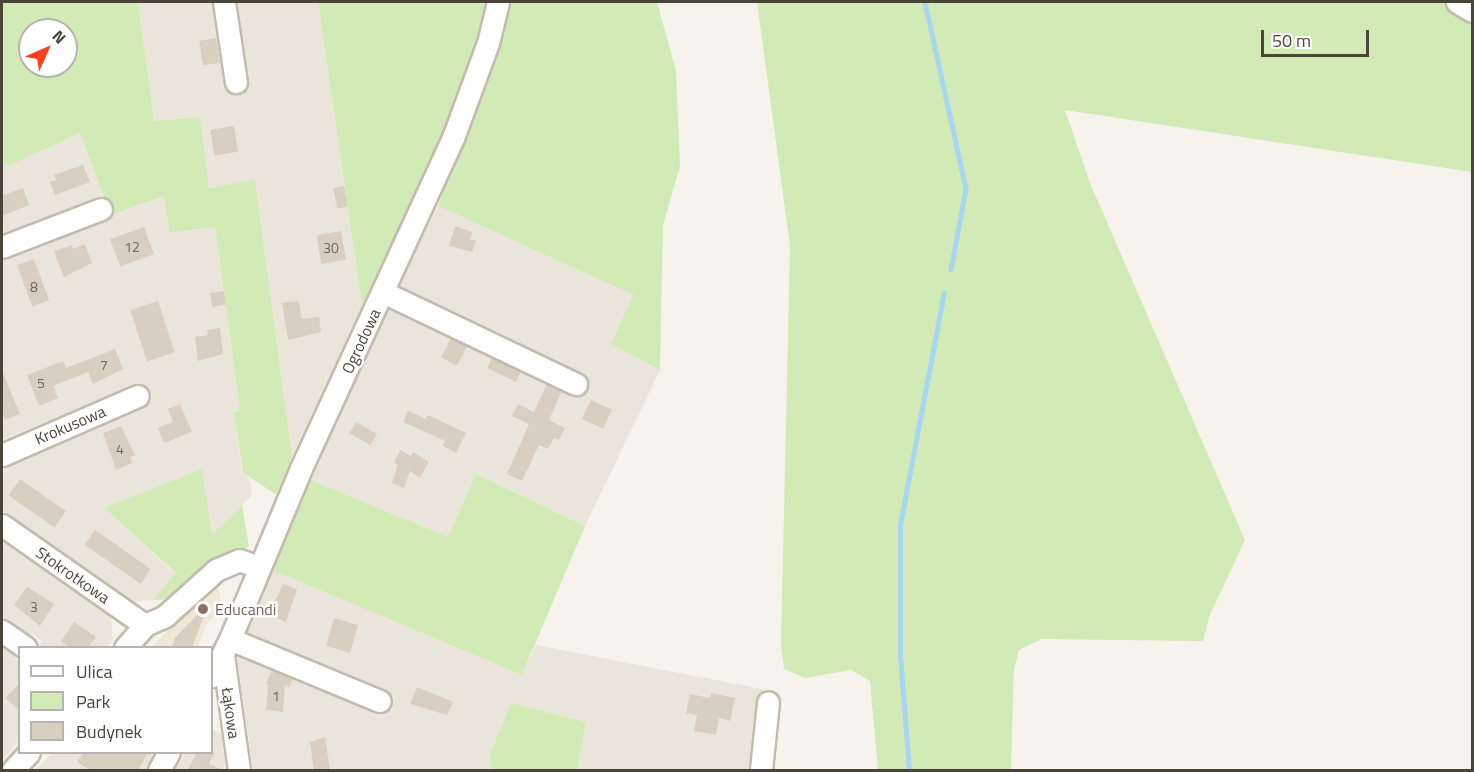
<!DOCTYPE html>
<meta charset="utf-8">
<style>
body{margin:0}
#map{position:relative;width:1474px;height:772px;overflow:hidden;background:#f6f3ec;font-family:"Titillium Web",sans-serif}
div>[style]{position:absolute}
.residential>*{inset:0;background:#eae5da}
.education>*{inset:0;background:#efe8d6}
.green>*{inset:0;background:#d2eab5}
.stream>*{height:4.5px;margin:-2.25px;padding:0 2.25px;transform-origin:2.25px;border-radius:2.25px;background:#a9d4f2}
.building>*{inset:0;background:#d8cfc1;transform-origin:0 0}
.roads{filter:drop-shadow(2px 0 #c2bbae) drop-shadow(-2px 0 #c2bbae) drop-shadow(0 2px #c2bbae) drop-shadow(0 -2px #c2bbae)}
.minor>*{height:21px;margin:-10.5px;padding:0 10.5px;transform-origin:10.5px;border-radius:10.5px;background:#fff}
.dots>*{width:16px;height:16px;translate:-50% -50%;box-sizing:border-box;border:3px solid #fff;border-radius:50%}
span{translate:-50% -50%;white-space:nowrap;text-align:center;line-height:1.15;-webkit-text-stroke:5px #fff;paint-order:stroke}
.number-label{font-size:14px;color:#6e675b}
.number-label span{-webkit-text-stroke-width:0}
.street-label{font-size:16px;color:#4b4439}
.education-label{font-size:16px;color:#785e54}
.left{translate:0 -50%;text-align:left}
.frame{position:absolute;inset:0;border:3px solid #4b4439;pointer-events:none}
.legend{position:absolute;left:18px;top:646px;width:195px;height:108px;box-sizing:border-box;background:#fff;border:2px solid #b7b4b0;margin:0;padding:8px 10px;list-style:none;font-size:18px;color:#4b4439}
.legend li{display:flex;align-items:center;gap:12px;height:30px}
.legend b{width:30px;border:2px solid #b7b4b0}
.north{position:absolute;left:18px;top:18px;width:60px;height:60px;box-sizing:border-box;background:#fff;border:2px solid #b7b4b0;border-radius:50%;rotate:45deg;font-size:16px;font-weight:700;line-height:24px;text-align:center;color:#4b4439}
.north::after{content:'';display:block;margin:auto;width:21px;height:27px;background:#fc3f1d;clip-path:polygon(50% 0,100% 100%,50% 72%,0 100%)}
.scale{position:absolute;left:1261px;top:30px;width:108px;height:27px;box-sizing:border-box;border:3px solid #4b4439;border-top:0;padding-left:8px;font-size:18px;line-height:21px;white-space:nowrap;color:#4b4439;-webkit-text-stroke:4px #fff;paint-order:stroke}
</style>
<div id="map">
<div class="residential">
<i style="clip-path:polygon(138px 2px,318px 2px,362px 305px,292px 457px,255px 181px,209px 188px,200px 117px,154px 121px)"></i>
<i style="clip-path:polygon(80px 133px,103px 195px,2px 234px,2px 169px)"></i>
<i style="clip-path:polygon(165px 196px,215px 227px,240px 410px,234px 411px,242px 473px,250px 479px,252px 495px,212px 536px,105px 509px,176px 574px,152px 600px,132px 602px,2px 510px,4px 463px,147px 404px,138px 384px,2px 440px,2px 258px)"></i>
<i style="clip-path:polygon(438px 206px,633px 295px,611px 344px,660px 370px,585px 526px,476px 474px,448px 537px,311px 480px,390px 302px)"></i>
<i style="clip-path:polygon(2px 542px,111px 617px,113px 641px,107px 647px,39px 647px,42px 642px,34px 635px,25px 637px,2px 621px)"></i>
<i style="clip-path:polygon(272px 570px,522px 675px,536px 645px,767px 690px,758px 770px,577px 770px,586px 722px,511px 703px,490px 754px,492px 770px,253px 770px,237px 656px)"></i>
<i style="clip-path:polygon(2px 642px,14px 651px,16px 660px,20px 663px,19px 741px,2px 760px)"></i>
<i style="clip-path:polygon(212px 729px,221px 734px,226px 770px,175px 770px,186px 753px,212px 752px)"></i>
<i style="clip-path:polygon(52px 753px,158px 753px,147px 770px,35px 770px)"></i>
</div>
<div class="education">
<i style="clip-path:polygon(217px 576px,221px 605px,217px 614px,206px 625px,198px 647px,151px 648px)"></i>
</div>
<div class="green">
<i style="clip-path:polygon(evenodd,2px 2px,138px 2px,154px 121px,200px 117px,209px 188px,255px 180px,292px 457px,280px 497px,243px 473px,234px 412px,240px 410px,215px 227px,170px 232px,164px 196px,111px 216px,80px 133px,2px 169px,2px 2px,30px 30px,66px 30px,66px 66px,30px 66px,30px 30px)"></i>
<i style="clip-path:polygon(318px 2px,487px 2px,485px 26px,434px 154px,362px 305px)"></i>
<i style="clip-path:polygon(507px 2px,657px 2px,676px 71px,680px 166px,663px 225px,660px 370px,611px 344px,633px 295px,438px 206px,503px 31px)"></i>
<i style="clip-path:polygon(757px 2px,1472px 2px,1472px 172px,1065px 110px,1090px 183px,1245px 540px,1209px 617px,1203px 641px,1042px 639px,1019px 650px,1014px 669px,1011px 770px,878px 770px,870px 681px,851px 670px,805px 678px,784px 669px,781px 644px,790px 246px)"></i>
<i style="clip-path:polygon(202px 469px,212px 535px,242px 505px,249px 547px,219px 562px,175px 599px,152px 600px,176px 573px,104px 508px)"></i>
<i style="clip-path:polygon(476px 474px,585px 526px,522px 675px,272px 570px,311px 480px,448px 537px)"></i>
<i style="clip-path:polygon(511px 703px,586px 722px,577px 770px,492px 770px,490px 754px)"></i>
</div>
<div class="stream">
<i style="left:925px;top:2px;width:191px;rotate:77.6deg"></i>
<i style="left:966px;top:189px;width:82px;rotate:100.5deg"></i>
<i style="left:909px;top:770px;width:114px;rotate:-94.5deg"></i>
<i style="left:900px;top:656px;width:131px;rotate:-90deg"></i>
<i style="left:900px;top:525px;width:236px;rotate:-79.3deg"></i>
</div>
<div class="building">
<i style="left:216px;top:38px;width:25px;height:17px;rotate:81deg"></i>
<i style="left:234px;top:126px;width:26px;height:24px;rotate:81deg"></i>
<i style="clip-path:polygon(83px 165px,90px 182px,55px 195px,50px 182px,56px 180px,54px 175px)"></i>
<i style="left:344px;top:186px;width:21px;height:11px;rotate:79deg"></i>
<i style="clip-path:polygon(23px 188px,29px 205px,2px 216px,2px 196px)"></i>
<i style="clip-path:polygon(455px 226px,473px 232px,470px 239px,476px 241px,472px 252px,449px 246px)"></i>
<i style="left:144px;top:227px;width:29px;height:36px;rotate:70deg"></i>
<i style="left:341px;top:231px;width:29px;height:25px;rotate:80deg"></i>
<i style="clip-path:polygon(85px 244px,92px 263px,64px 277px,54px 251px,72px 245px,73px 249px)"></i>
<i style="left:34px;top:259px;width:44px;height:18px;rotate:70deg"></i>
<i style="left:224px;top:291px;width:14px;height:14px;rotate:82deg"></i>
<i style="left:158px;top:301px;width:54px;height:29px;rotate:72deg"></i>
<i style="clip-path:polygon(299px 301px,302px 319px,319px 317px,321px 332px,288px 340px,282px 303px)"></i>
<i style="clip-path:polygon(220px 328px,223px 354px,198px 361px,195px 337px,208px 335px,207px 330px)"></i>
<i style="left:451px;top:338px;width:18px;height:22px;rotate:27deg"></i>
<i style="clip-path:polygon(115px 349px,123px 369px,93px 384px,88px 372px,53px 386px,58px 398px,39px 406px,27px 375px,63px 361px,66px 368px)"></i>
<i style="left:492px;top:358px;width:32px;height:11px;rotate:26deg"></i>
<i style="clip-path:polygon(2px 370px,20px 414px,5px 420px,2px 412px)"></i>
<i style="clip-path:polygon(547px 384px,562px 391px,549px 420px,565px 428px,559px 440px,554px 438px,548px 449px,539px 445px,522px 481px,507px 474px,529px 424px,512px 416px,518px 404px,534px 412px)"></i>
<i style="left:591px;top:400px;width:23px;height:21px;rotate:25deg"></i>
<i style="clip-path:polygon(180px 404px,192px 432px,164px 443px,158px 428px,173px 422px,168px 409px)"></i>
<i style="clip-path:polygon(408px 411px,426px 419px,428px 415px,466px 433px,456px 453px,443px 446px,445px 441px,403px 422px)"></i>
<i style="left:356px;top:422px;width:24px;height:13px;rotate:30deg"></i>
<i style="clip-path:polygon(121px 426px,135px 455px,130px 457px,132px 463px,116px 470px,103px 433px)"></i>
<i style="clip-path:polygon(401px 450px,411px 456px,413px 452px,429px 462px,420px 478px,410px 471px,404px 488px,392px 483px,398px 465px,394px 462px)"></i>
<i style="left:20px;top:479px;width:56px;height:20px;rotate:35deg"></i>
<i style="left:95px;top:530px;width:68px;height:18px;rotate:35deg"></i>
<i style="clip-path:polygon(283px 584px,297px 589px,286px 622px,269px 615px)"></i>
<i style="clip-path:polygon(27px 587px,54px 604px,40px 626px,14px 605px)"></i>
<i style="clip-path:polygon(209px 602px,192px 648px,172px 648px,175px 638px)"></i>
<i style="left:334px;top:618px;width:25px;height:29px;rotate:16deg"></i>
<i style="clip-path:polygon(74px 622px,96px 637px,88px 648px,70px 648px,61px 641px)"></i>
<i style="clip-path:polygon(272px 670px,293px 679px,289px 687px,285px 685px,283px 712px,266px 710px,268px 685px,266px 684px)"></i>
<i style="clip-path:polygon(20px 683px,20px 711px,5px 698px)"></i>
<i style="clip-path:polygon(417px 687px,453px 702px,447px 715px,410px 704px)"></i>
<i style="clip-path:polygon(711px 693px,735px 698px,730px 721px,719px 718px,716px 735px,694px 731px,697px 715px,686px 713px,690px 694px,710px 698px)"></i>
<i style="clip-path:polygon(325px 737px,330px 770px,314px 771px,310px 742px)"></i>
<i style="clip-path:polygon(83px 753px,148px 753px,137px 771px,92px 771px,77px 762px)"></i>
<i style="clip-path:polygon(197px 753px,215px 753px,209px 763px,223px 771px,187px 771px)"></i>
</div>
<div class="roads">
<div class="minor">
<i style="left:224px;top:2px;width:81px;rotate:81.5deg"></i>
<i style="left:1457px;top:2px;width:17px;rotate:31deg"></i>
<i style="left:2px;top:247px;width:106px;rotate:-21deg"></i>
<i style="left:383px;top:292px;width:214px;rotate:25.5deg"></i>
<i style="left:2px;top:455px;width:148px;rotate:-23.5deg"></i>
<i style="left:2px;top:525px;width:174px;rotate:35deg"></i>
<i style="left:2px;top:631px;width:29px;rotate:35deg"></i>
<i style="left:230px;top:639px;width:162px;rotate:22.5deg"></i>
<i style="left:125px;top:648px;width:30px;rotate:-49deg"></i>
<i style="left:145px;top:625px;width:22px;rotate:-24deg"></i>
<i style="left:165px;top:616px;width:69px;rotate:-42deg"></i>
<i style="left:216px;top:570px;width:25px;rotate:-23deg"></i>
<i style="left:239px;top:560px;width:21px;rotate:19deg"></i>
<i style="left:223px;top:655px;width:116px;rotate:82.1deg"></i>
<i style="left:212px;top:676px;width:41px;rotate:-64.1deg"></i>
<i style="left:230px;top:639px;width:187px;rotate:-67.4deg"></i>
<i style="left:302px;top:466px;width:361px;rotate:-65.3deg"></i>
<i style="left:453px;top:138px;width:101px;rotate:-69.8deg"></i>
<i style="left:488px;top:43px;width:42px;rotate:-76.3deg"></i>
<i style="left:13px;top:770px;width:24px;rotate:-48deg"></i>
<i style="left:159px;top:770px;width:21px;rotate:-61deg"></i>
<i style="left:761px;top:770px;width:68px;rotate:-84.1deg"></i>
</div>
</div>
<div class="dots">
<i style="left:203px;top:609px;background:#8d6e63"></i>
</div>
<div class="number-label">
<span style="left:132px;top:247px">12</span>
<span style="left:331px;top:248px">30</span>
<span style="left:34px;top:287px">8</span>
<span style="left:104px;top:365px">7</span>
<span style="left:41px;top:383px">5</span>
<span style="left:120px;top:449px">4</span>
<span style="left:34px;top:607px">3</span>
<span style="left:276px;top:696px">1</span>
</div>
<div class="street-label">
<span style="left:361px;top:341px;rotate:-65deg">Ogrodowa</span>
<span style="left:70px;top:425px;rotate:-23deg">Krokusowa</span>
<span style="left:73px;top:575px;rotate:35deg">Stokrotkowa</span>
<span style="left:231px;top:713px;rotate:82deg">Łąkowa</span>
</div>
<div class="education-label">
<span class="left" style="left:215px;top:609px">Educandi</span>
</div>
<div class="frame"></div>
<ul class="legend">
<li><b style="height:8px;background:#fff"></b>Ulica</li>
<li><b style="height:16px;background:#d2eab5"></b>Park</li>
<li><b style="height:16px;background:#d8cfc1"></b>Budynek</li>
</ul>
<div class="north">N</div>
<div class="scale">50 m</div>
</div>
